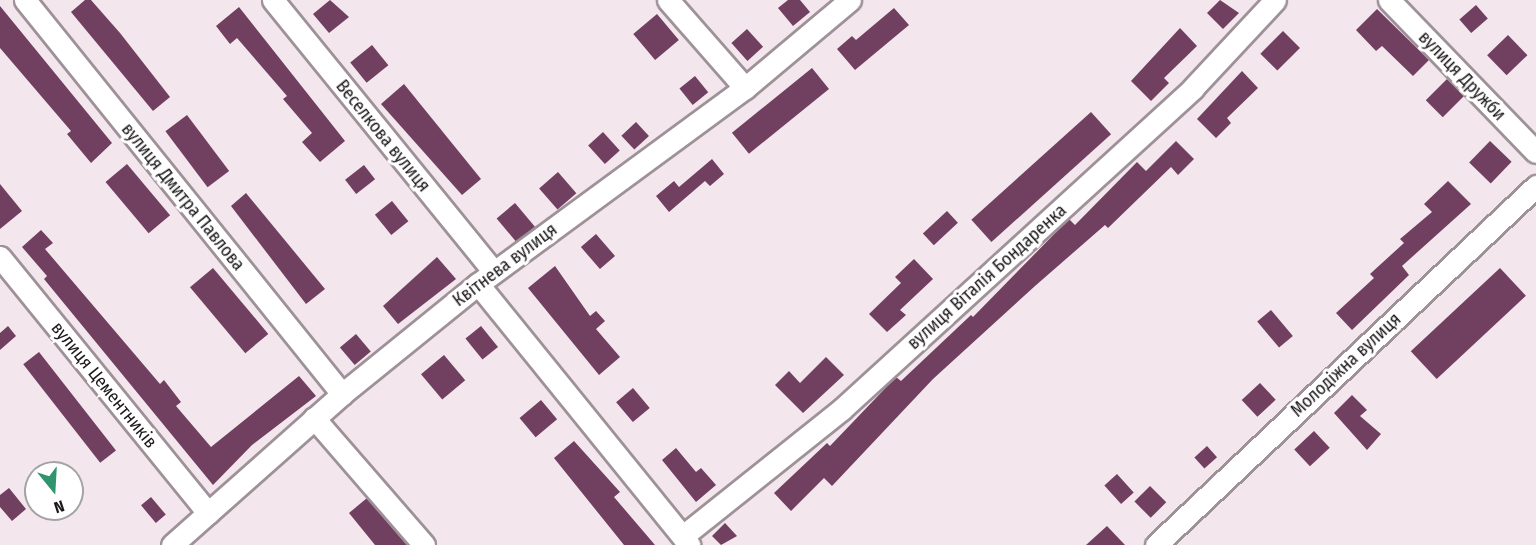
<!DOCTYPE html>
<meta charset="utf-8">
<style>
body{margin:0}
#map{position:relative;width:1536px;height:545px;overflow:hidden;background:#f3e6ed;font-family:"Fira Sans Condensed",sans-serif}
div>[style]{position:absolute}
.building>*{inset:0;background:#713f5f;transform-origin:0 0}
.roads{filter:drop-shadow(2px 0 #9e9198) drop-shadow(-2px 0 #9e9198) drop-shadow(0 2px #9e9198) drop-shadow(0 -2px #9e9198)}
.minor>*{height:21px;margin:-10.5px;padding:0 10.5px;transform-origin:10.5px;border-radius:10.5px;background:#fff}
span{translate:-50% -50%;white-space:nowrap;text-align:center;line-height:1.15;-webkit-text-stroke:6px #fff;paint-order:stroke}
.street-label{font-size:18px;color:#1c181a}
.north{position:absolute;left:24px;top:461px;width:60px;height:60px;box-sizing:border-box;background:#fff;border:2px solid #a4a3a3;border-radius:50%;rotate:162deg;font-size:16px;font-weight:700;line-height:24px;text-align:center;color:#1c181a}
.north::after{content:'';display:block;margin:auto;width:21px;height:27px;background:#30946f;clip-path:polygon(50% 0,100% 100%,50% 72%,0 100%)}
</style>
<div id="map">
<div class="building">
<i style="clip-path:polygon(85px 0,91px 0,120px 33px,170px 97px,153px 111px,71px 12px)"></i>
<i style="clip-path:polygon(330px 0,349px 17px,329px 33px,313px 14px)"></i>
<i style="clip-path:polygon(788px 0,800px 0,810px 12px,793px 26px,778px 8px)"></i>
<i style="clip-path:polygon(1220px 0,1239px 13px,1223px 29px,1207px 13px)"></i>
<i style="left:1476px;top:5px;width:18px;height:22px;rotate:49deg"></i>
<i style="clip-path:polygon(0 6px,112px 143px,91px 163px,67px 134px,71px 131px,0 48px)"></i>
<i style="clip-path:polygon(239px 7px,345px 141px,320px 162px,302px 142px,312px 133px,283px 99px,287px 96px,237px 38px,230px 44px,216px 26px)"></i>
<i style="clip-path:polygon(894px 8px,909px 25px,855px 70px,837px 49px,852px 36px,856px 40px)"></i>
<i style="clip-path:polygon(1377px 9px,1429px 60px,1413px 76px,1382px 46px,1376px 51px,1356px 30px)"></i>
<i style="left:657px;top:14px;width:34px;height:31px;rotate:50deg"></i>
<i style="clip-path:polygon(1180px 28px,1197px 46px,1164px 78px,1169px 83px,1151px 101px,1131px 81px)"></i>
<i style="left:747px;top:29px;width:24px;height:21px;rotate:48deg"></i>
<i style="left:1283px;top:31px;width:24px;height:32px;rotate:45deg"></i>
<i style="left:1508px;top:35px;width:28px;height:29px;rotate:46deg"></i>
<i style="left:372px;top:45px;width:26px;height:28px;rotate:51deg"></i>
<i style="left:812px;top:68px;width:27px;height:103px;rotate:51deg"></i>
<i style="clip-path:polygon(1242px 71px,1258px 88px,1227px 118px,1231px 123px,1216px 138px,1197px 119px)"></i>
<i style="left:695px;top:76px;width:21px;height:20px;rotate:51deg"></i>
<i style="left:1447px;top:79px;width:24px;height:30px;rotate:45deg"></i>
<i style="clip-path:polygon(404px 84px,481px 179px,462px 195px,381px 104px)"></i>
<i style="left:1091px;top:112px;width:30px;height:161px;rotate:48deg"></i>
<i style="left:187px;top:115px;width:70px;height:27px;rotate:53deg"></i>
<i style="left:636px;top:122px;width:19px;height:20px;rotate:47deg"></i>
<i style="left:603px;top:132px;width:25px;height:20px;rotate:48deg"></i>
<i style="clip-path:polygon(1176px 141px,1194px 159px,1178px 175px,1171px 167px,1108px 228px,1105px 225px,1035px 286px,933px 379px,832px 486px,824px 478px,791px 511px,774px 493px,827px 443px,830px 446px,896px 377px,901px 381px,971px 315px,973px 317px,1069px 219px,1075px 225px,1137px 162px,1146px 171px)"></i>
<i style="left:1490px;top:141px;width:30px;height:30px;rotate:44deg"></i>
<i style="clip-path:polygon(712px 159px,724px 174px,710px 186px,705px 181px,669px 212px,656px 196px,674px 181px,679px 187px)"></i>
<i style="left:127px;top:164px;width:67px;height:28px;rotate:50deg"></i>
<i style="left:364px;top:165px;width:18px;height:24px;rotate:52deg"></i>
<i style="left:558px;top:172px;width:28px;height:25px;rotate:49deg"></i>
<i style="clip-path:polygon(1448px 181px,1471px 204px,1402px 266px,1409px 275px,1352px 330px,1336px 313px,1374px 278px,1370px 274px,1404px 243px,1400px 239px,1432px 212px,1424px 204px)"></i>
<i style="clip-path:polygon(0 184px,22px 211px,0 229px)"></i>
<i style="clip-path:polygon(246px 193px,325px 289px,306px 304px,231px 206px)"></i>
<i style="left:392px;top:201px;width:26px;height:22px;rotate:51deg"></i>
<i style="left:515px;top:203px;width:31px;height:24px;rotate:50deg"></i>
<i style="left:947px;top:211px;width:16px;height:33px;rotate:47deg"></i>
<i style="clip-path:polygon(41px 230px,53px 243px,45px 249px,160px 384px,164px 380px,181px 402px,176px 406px,211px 447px,299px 376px,316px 396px,252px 445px,213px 485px,44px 279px,47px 276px,22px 247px)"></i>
<i style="left:596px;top:234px;width:29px;height:20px;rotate:49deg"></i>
<i style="clip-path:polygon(437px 257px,456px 279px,398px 324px,383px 306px)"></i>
<i style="clip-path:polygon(914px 259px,933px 279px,900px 310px,906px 315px,887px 332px,869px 314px,901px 283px,895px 277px)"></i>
<i style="clip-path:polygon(555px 266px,590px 316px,596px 311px,605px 321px,596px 329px,620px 357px,599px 375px,528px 288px)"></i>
<i style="left:213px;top:268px;width:86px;height:30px;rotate:50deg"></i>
<i style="left:1500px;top:268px;width:38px;height:122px;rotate:47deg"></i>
<i style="left:1271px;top:310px;width:34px;height:18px;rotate:50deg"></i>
<i style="clip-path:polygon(8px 326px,16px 336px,0 350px,0 333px)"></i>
<i style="left:481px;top:326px;width:27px;height:20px;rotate:51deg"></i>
<i style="left:356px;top:334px;width:23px;height:21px;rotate:50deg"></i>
<i style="left:39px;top:352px;width:125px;height:20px;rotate:52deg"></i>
<i style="left:444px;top:355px;width:33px;height:30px;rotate:50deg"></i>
<i style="clip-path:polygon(826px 357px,844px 375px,803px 413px,775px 385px,789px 371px,800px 383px)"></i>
<i style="left:1260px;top:383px;width:23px;height:25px;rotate:47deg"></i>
<i style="left:633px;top:388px;width:26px;height:22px;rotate:50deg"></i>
<i style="clip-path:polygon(1352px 395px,1367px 410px,1360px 416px,1381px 434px,1367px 450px,1334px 413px)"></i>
<i style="left:541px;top:400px;width:25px;height:28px;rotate:50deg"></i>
<i style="left:1314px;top:431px;width:23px;height:27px;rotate:47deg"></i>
<i style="clip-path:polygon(574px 441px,620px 492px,614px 497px,655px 545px,624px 545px,554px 458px)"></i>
<i style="left:1207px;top:446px;width:15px;height:17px;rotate:48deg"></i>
<i style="clip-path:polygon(676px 448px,696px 472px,701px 468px,716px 485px,696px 502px,662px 460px)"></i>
<i style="left:1117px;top:474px;width:25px;height:17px;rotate:48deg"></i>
<i style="left:1150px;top:486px;width:23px;height:22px;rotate:45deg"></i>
<i style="clip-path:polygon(9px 488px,26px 509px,12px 521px,0 507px,0 495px)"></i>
<i style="left:151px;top:497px;width:23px;height:13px;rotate:50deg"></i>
<i style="clip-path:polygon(367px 498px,407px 545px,375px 545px,349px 513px)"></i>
<i style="clip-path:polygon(725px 523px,737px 536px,721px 545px,712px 536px)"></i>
<i style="clip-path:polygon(1107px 526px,1125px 545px,1086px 545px)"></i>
</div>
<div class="roads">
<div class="minor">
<i style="left:25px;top:0;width:506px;rotate:51.18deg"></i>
<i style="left:273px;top:0;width:349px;rotate:50.9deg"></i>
<i style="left:668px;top:0;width:117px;rotate:48.8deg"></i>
<i style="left:1389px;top:0;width:211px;rotate:46deg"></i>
<i style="left:0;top:257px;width:330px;rotate:50.9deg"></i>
<i style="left:478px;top:284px;width:336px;rotate:51deg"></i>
<i style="left:314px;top:418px;width:168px;rotate:49.1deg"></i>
<i style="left:683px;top:536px;width:203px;rotate:-38.6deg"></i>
<i style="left:842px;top:409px;width:476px;rotate:-42.4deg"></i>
<i style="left:1193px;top:88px;width:120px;rotate:-47deg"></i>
<i style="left:172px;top:545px;width:227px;rotate:-41.6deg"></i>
<i style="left:342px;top:394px;width:175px;rotate:-39deg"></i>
<i style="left:478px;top:284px;width:331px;rotate:-36.3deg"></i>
<i style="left:745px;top:88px;width:137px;rotate:-40deg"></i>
<i style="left:1156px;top:545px;width:523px;rotate:-43.37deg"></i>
</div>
</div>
<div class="street-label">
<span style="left:1462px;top:76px;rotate:46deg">вулиця Дружби</span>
<span style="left:383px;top:136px;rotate:51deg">Веселкова вулиця</span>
<span style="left:183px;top:197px;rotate:51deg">вулиця Дмитра Павлова</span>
<span style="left:505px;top:265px;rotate:-37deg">Квітнева вулиця</span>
<span style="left:987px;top:277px;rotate:-42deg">вулиця Віталія Бондаренка</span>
<span style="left:1346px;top:365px;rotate:-43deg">Молодіжна вулиця</span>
<span style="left:104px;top:385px;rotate:51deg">вулиця Цементників</span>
</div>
<div class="north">N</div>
</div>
